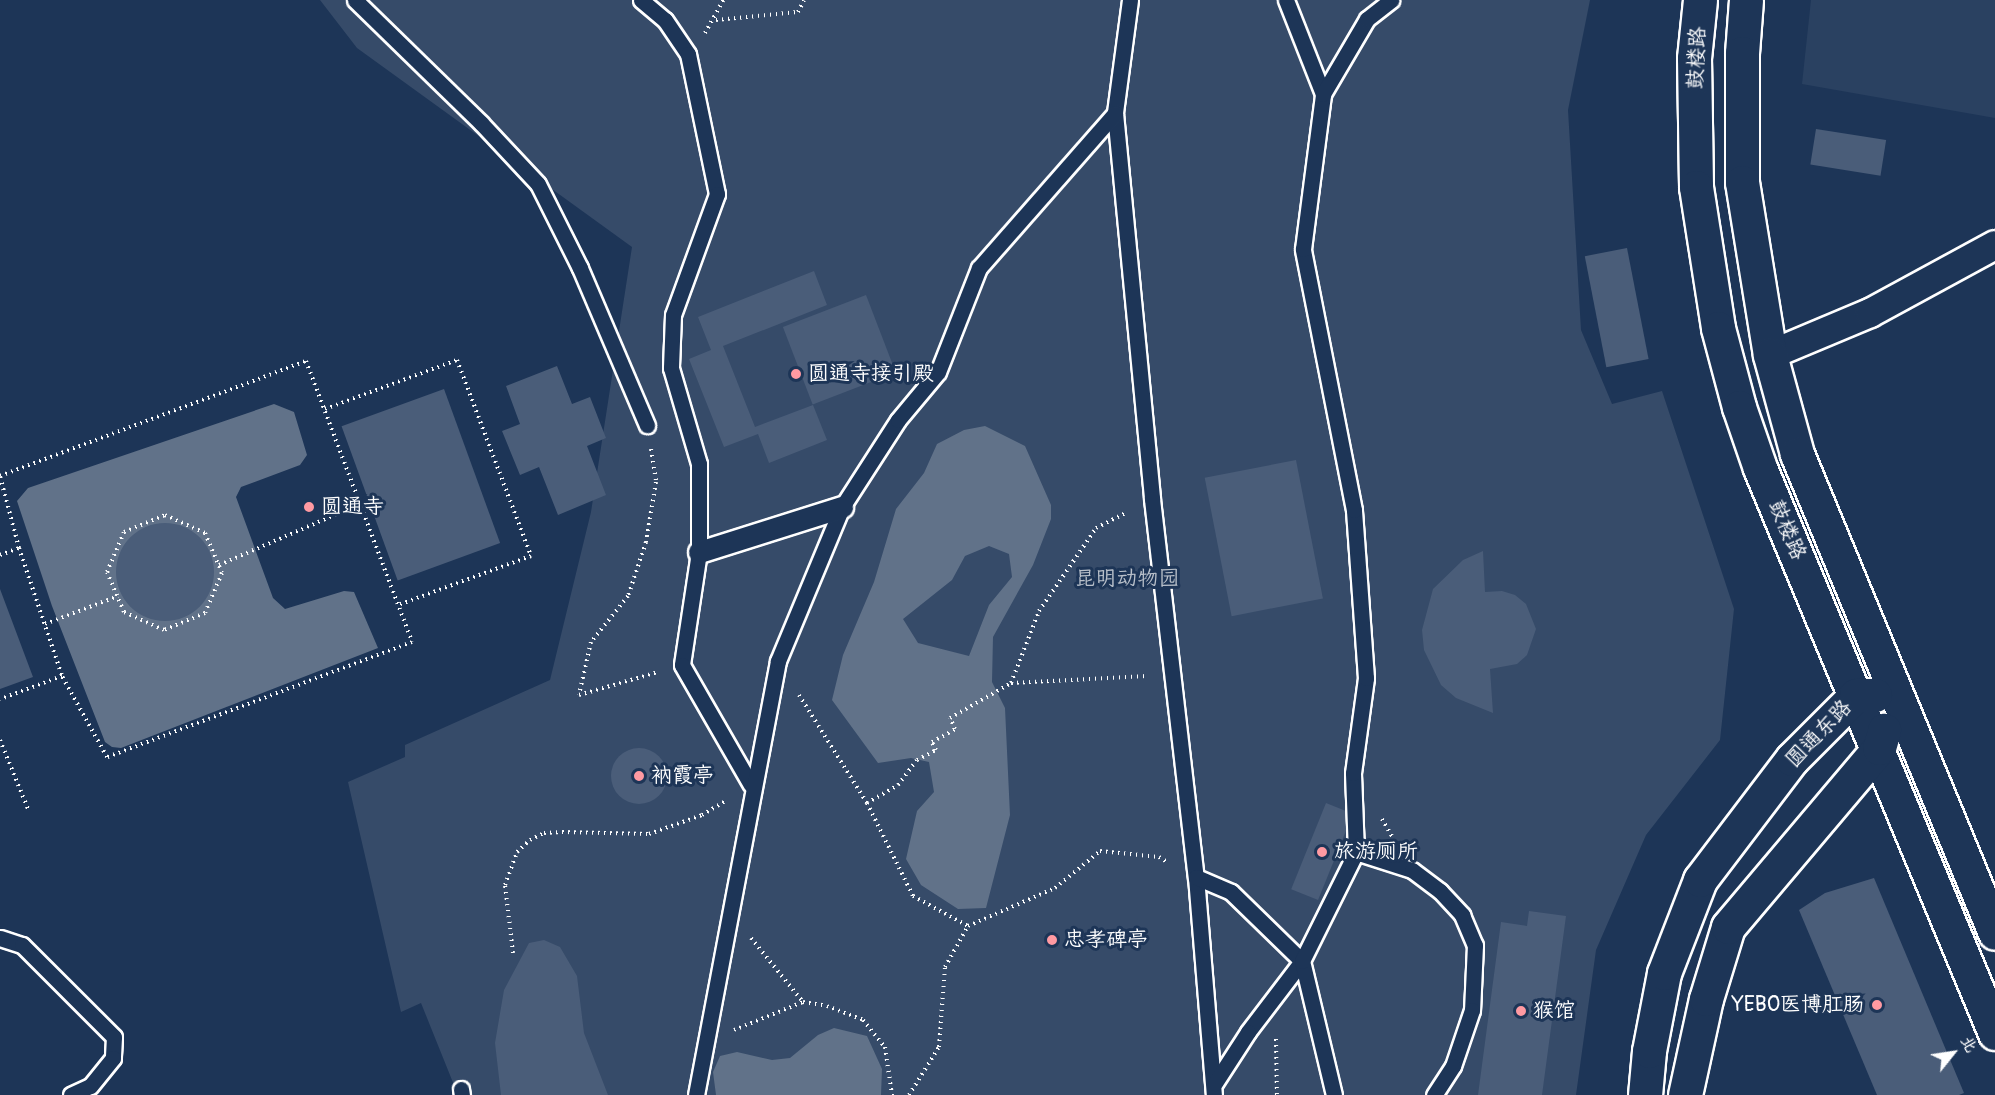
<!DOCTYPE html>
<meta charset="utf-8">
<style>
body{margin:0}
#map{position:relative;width:1995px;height:1095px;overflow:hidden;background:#1d3557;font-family:Pangolin,"LXGW WenKai TC",sans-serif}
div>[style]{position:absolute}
.built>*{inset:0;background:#2a4161}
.green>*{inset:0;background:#364b69}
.water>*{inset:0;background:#617289}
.building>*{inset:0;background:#4a5d79;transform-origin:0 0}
.round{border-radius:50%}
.path>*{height:4px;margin-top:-2px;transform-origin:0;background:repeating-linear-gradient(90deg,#fff 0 1.5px,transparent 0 6px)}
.roads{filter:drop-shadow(2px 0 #fff) drop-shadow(-2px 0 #fff) drop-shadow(0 2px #fff) drop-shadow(0 -2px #fff)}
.service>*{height:15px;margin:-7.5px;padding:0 7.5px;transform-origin:7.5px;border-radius:7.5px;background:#1d3557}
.pedestrian>*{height:21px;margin:-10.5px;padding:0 10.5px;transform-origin:10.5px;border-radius:10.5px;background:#1d3557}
.minor>*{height:28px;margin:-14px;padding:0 14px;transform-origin:14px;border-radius:14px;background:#1d3557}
.secondary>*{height:33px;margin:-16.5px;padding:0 16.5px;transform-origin:16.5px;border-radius:16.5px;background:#1d3557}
.dots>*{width:16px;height:16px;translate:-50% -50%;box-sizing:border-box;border:3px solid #1d3557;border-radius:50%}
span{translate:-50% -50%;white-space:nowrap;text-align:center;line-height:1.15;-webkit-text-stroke:6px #1d3557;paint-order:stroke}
.street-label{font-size:21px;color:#fff}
.poi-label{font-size:21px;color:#fff}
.left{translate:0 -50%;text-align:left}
.right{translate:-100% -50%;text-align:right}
.park-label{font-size:21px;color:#b9c0ca}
.north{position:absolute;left:1923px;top:1023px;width:60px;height:60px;-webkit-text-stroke:4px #1d3557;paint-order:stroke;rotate:60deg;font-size:16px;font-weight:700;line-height:24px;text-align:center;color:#fff}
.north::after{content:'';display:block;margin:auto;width:21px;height:27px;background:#fff;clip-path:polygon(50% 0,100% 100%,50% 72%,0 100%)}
</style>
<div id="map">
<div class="built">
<i style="clip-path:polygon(1811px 0,1995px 0,1995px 118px,1802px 84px)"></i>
</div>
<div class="green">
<i style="clip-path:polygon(320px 0,1590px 0,1568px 110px,1581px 330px,1612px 404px,1662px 391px,1734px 609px,1720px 740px,1646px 835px,1596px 950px,1576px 1095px,458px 1095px,421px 1003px,401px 1012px,348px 782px,405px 757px,405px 745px,550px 680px,591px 512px,632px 247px,357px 48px)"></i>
</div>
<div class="water">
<i style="clip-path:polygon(274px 404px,294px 412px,307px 455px,300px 465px,241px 487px,236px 497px,273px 598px,285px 609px,344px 591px,354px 592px,378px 648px,121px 748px,112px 747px,105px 742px,52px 606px,17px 501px,28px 488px)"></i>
<i style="clip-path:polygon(evenodd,985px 426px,1025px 446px,1051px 505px,1051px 519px,1033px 565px,993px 637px,992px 682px,1005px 708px,1010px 815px,986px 908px,958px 909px,921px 885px,906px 859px,917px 811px,934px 792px,929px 762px,911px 758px,878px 763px,832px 700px,843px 655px,874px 582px,896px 509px,924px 473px,937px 444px,964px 430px,985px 426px,989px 546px,1009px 554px,1012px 577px,989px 605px,969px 656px,918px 643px,903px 619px,952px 580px,965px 556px,989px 546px)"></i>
<i style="clip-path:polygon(834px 1028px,867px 1036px,882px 1069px,881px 1095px,716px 1095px,713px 1072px,720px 1056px,737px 1052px,772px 1060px,790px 1058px,818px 1035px)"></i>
</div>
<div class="building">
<i style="left:1816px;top:129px;width:71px;height:36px;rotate:9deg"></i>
<i style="left:1627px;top:248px;width:113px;height:43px;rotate:79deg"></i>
<i style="clip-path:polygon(814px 271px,827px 305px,723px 346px,755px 427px,813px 405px,827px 440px,769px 463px,758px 434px,724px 447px,689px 359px,711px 350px,698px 317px)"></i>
<i style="left:866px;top:295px;width:83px;height:89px;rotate:69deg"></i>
<i style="clip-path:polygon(557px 366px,572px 404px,590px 397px,606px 438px,587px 446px,606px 495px,558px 515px,539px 467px,520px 475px,502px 431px,520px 424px,506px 386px)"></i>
<i style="left:444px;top:389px;width:164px;height:109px;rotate:70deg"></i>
<i style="left:1296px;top:460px;width:141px;height:93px;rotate:79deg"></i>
<i class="round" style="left:116px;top:523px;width:98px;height:98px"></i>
<i style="clip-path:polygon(1483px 551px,1485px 592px,1502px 591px,1515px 595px,1526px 604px,1536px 629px,1527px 655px,1517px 664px,1490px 669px,1493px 713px,1456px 698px,1441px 685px,1424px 650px,1422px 630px,1433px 589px,1463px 560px)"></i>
<i style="clip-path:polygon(0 589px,33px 677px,0 689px)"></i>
<i class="round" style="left:611px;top:748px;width:56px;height:56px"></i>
<i style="left:1326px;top:803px;width:29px;height:93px;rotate:22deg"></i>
<i style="clip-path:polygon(1874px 878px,1964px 1093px,1959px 1095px,1877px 1095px,1799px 910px,1825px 893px)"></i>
<i style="clip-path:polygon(1529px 911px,1566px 916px,1542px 1095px,1478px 1095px,1501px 922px,1527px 926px)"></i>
<i style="clip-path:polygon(544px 940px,560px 947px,577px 976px,584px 1033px,608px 1095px,501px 1095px,495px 1043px,504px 990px,529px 943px)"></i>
</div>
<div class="path">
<i style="left:716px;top:20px;width:82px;rotate:-5.6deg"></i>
<i style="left:798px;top:12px;width:13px;rotate:-63deg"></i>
<i style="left:705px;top:33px;width:38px;rotate:-61deg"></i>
<i style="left:325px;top:409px;width:141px;rotate:-20.4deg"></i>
<i style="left:457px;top:360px;width:210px;rotate:69.3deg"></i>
<i style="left:531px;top:556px;width:142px;rotate:159.8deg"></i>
<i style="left:651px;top:449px;width:33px;rotate:81deg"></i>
<i style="left:656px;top:482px;width:61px;rotate:99.5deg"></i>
<i style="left:646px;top:542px;width:57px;rotate:108.4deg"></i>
<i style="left:628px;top:596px;width:59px;rotate:128.8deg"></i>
<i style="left:591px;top:642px;width:54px;rotate:102.8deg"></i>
<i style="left:579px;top:695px;width:82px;rotate:-16.2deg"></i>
<i style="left:165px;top:515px;width:44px;rotate:24.2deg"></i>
<i style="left:205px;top:533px;width:43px;rotate:67deg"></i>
<i style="left:222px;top:573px;width:43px;rotate:113deg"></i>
<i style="left:205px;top:613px;width:44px;rotate:157.5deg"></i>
<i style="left:164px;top:630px;width:44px;rotate:-155.8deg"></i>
<i style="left:124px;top:612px;width:43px;rotate:-113deg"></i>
<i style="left:107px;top:572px;width:43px;rotate:-67deg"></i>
<i style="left:124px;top:532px;width:44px;rotate:-22.5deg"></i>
<i style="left:19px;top:548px;width:135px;rotate:71.4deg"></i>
<i style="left:0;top:555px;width:20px;rotate:-20deg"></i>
<i style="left:19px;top:548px;width:74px;rotate:-104.8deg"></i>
<i style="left:0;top:476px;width:327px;rotate:-20.6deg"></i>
<i style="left:306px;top:361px;width:300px;rotate:69.3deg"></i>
<i style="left:412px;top:642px;width:326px;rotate:159.3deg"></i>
<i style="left:107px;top:757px;width:93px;rotate:-119.1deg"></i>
<i style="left:62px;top:676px;width:66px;rotate:159.6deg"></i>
<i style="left:219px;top:565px;width:154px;rotate:-23.4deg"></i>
<i style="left:45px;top:624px;width:78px;rotate:-21deg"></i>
<i style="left:1011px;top:683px;width:77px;rotate:-68.7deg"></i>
<i style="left:1039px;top:611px;width:101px;rotate:-55.5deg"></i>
<i style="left:1096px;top:528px;width:35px;rotate:-27deg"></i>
<i style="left:799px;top:695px;width:128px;rotate:57.8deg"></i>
<i style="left:867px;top:803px;width:36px;rotate:-30deg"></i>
<i style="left:898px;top:785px;width:31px;rotate:-53deg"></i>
<i style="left:917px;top:760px;width:21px;rotate:-28deg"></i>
<i style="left:936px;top:750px;width:9px;rotate:-117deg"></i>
<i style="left:932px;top:742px;width:26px;rotate:-29deg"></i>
<i style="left:955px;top:729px;width:12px;rotate:-114deg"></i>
<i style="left:950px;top:718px;width:70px;rotate:-29.8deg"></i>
<i style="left:1011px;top:683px;width:136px;rotate:-2.9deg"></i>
<i style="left:0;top:740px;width:74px;rotate:67.9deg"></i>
<i style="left:867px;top:803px;width:104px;rotate:63.7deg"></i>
<i style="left:913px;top:896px;width:63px;rotate:28.6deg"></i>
<i style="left:968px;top:926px;width:95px;rotate:-23.6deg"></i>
<i style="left:1055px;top:888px;width:58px;rotate:-39.4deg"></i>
<i style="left:1100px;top:851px;width:59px;rotate:5.8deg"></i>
<i style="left:1159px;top:857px;width:9px;rotate:32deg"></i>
<i style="left:1382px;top:819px;width:20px;rotate:60deg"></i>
<i style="left:751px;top:938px;width:82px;rotate:50.9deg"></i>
<i style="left:803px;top:1002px;width:24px;rotate:9deg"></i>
<i style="left:827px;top:1006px;width:39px;rotate:21deg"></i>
<i style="left:863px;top:1020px;width:35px;rotate:51deg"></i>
<i style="left:885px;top:1047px;width:49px;rotate:81.7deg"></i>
<i style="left:513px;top:953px;width:68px;rotate:-96.7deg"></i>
<i style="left:505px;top:885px;width:35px;rotate:-70deg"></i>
<i style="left:517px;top:852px;width:18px;rotate:-43deg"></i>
<i style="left:530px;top:840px;width:16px;rotate:-27deg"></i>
<i style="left:544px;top:833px;width:18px;rotate:-3deg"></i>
<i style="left:562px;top:832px;width:87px;rotate:1.3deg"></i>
<i style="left:649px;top:834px;width:56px;rotate:-19.7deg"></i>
<i style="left:702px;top:815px;width:27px;rotate:-31deg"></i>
<i style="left:734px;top:1030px;width:74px;rotate:-22.1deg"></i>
<i style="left:1276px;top:1039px;width:56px;rotate:89deg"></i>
<i style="left:909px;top:1095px;width:57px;rotate:-58deg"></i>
<i style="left:939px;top:1047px;width:80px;rotate:-85.7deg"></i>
<i style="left:945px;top:967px;width:47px;rotate:-60.7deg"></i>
</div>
<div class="roads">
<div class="service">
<i style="left:355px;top:0;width:176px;rotate:44.3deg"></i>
<i style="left:481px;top:123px;width:83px;rotate:46.9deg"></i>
<i style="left:538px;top:184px;width:94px;rotate:63.4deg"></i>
<i style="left:580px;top:268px;width:171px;rotate:66.9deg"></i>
<i style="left:641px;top:0;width:31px;rotate:40deg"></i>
<i style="left:665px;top:20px;width:41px;rotate:55.9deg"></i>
<i style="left:688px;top:54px;width:143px;rotate:78.3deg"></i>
<i style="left:717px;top:194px;width:129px;rotate:110deg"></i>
<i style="left:673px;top:315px;width:53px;rotate:92.2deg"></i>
<i style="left:671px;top:368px;width:100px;rotate:73.7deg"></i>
<i style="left:699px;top:464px;width:88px;rotate:90deg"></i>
<i style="left:699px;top:552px;width:114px;rotate:98.6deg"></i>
<i style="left:682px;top:665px;width:138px;rotate:60.1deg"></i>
<i style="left:1130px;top:0;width:114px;rotate:97.6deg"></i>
<i style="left:1115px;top:113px;width:388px;rotate:84.5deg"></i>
<i style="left:1152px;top:499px;width:381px;rotate:83.4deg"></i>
<i style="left:1196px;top:877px;width:219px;rotate:85.3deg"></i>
<i style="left:1286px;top:0;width:101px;rotate:68.5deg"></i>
<i style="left:1356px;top:852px;width:59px;rotate:17.8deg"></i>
<i style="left:1412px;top:870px;width:35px;rotate:37deg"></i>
<i style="left:1440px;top:891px;width:33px;rotate:47deg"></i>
<i style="left:1462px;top:915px;width:33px;rotate:67deg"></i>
<i style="left:1475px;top:945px;width:65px;rotate:92.6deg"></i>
<i style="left:1472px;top:1010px;width:59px;rotate:108.7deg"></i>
<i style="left:1453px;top:1066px;width:35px;rotate:123deg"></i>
<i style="left:1196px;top:877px;width:38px;rotate:23deg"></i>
<i style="left:1231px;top:892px;width:99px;rotate:44.2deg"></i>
<i style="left:1302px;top:961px;width:89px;rotate:127.3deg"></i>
<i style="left:1248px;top:1032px;width:61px;rotate:122.9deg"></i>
<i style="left:0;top:938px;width:23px;rotate:18deg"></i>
<i style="left:22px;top:945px;width:130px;rotate:45deg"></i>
<i style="left:114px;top:1037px;width:21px;rotate:93deg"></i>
<i style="left:113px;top:1058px;width:36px;rotate:129deg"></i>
<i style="left:90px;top:1086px;width:21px;rotate:155deg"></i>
<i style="left:461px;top:1089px;width:6px;rotate:81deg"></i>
<i style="left:696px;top:1095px;width:442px;rotate:-79.3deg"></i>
<i style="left:778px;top:661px;width:167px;rotate:-67.4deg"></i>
<i style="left:842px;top:507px;width:103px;rotate:-57.2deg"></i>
<i style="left:898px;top:420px;width:62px;rotate:-50.2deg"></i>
<i style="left:938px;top:372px;width:112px;rotate:-68.5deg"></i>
<i style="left:979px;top:268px;width:206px;rotate:-48.7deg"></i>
<i style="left:1334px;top:1095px;width:138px;rotate:-103.4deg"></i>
<i style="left:1302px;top:961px;width:122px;rotate:-63.6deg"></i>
<i style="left:1356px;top:852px;width:79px;rotate:-92.2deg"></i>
<i style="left:1353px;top:773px;width:96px;rotate:-82.2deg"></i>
<i style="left:1366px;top:678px;width:168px;rotate:-94.1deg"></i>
<i style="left:1354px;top:510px;width:266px;rotate:-101.1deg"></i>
<i style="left:1303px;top:249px;width:156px;rotate:-82.6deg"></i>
<i style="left:1323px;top:94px;width:87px;rotate:-59.6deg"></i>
<i style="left:1367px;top:19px;width:31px;rotate:-38deg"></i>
</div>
<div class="pedestrian">
<i style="left:699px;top:552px;width:150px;rotate:-17.5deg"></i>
</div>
<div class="minor">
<i style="left:1770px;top:355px;width:108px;rotate:-22.8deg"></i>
<i style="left:1870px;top:313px;width:142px;rotate:-28.5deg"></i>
</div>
<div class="secondary">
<i style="left:1700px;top:0;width:58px;rotate:95.9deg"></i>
<i style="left:1694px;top:58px;width:129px;rotate:89.1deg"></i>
<i style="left:1696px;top:187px;width:143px;rotate:81.1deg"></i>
<i style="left:1718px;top:328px;width:82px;rotate:75.1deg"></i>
<i style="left:1739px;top:407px;width:65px;rotate:71deg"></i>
<i style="left:1760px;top:468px;width:612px;rotate:67.42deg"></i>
<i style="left:1746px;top:0;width:53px;rotate:94.3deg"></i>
<i style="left:1742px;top:53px;width:129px;rotate:90deg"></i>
<i style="left:1742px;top:182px;width:175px;rotate:80.8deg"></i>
<i style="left:1770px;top:355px;width:103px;rotate:74.7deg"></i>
<i style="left:1797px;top:454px;width:518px;rotate:67.54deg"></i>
<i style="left:1645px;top:1095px;width:44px;rotate:-84.8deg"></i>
<i style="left:1649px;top:1051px;width:79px;rotate:-79.1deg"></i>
<i style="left:1664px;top:973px;width:100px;rotate:-68.8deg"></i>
<i style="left:1700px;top:880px;width:152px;rotate:-52.8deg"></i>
<i style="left:1792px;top:759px;width:91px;rotate:-45deg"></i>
<i style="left:1856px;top:695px;width:19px"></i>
<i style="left:1685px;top:1095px;width:98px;rotate:-77.7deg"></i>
<i style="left:1706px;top:999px;width:75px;rotate:-73deg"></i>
<i style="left:1728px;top:927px;width:234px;rotate:-49.8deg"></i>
<i style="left:1879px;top:748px;width:19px;rotate:-74deg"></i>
</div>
</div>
<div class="dots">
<i style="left:796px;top:374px;background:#ff9aa2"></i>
<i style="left:309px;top:507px;background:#ff9aa2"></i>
<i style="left:639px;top:776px;background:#ff9aa2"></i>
<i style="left:1322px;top:852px;background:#ff9aa2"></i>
<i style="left:1052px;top:940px;background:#ff9aa2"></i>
<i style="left:1877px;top:1005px;background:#ff9aa2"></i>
<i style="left:1521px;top:1011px;background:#ff9aa2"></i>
</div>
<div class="street-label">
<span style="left:1697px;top:58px;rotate:-87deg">鼓楼路</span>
<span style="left:1787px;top:530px;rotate:67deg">鼓楼路</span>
<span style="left:1819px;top:734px;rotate:-46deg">圆通东路</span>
</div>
<div class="poi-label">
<span class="left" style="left:808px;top:374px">圆通寺接引殿</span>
<span class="left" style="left:321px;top:507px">圆通寺</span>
<span class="left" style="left:651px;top:776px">衲霞亭</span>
<span class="left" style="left:1334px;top:852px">旅游厕所</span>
<span class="left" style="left:1064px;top:940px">忠孝碑亭</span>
<span class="right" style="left:1864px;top:1005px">YEBO医博肛肠</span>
<span class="left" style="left:1533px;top:1011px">猴馆</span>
</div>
<div class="park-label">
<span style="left:1127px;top:579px">昆明动物园</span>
</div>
<div class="north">北</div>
</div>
